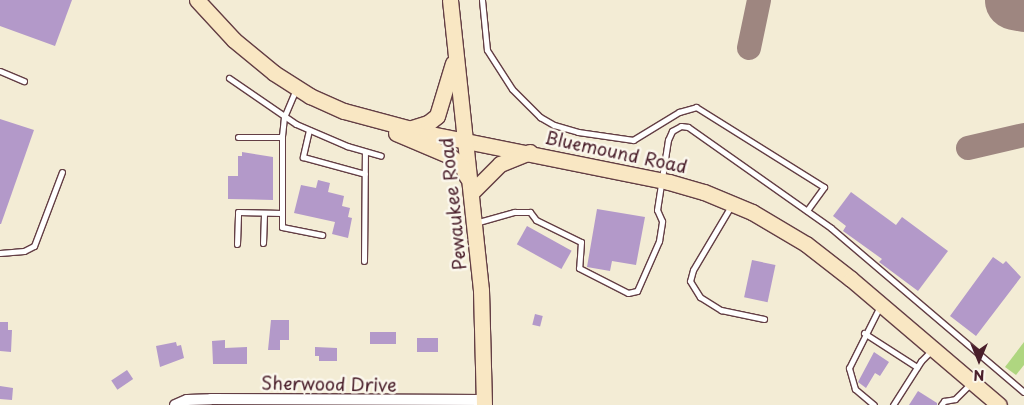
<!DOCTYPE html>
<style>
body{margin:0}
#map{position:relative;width:1024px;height:405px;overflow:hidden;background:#f3ecd5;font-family:"Playpen Sans",sans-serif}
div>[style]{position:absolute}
.green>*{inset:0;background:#afd680}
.taxiway>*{height:24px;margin:-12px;padding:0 12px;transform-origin:12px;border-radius:12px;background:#9e8680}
.runway>*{height:59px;margin:-29.5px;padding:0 29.5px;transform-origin:29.5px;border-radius:29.5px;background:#9e8680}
.building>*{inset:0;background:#b399c9;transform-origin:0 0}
.roads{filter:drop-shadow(1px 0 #633e44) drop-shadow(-1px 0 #633e44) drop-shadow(0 1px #633e44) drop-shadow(0 -1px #633e44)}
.lane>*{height:5px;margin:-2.5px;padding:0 2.5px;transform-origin:2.5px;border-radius:2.5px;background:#fff}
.street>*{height:10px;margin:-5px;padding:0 5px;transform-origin:5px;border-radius:5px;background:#fff}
.secondary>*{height:15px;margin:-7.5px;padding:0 7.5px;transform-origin:7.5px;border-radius:7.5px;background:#f9e7c3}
span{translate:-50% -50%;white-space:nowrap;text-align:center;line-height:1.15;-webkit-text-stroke:5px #fbf7ec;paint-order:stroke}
.street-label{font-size:18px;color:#4a1f2b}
.north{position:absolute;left:954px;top:335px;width:50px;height:50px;-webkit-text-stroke:4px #fbf7ec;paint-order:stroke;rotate:180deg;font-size:14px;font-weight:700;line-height:20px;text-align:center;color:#4a1f2b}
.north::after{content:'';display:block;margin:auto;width:18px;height:22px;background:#4a1f2b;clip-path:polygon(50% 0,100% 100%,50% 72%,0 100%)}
</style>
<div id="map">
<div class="green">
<i style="clip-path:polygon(1024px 342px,1024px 365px,1016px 375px,1005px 367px)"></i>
</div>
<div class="taxiway">
<i style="left:749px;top:48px;width:49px;rotate:-78.2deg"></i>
<i style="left:968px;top:148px;width:57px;rotate:-13.1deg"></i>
</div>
<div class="runway">
<i style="left:1014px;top:0;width:10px;rotate:11deg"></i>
</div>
<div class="building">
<i style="clip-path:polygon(0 0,72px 0,55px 46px,0 26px)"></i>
<i style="clip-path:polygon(0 119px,34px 130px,1px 224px,0 224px)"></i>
<i style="clip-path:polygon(242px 152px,273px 157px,273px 200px,228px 199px,228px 176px,238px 176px,238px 156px,242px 156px)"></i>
<i style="clip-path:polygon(318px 180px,330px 183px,328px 192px,344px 196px,342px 206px,350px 208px,348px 217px,352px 218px,348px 238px,332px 234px,335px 222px,294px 213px,301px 185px,316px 188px)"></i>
<i style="clip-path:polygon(851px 192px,896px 225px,902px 217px,948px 251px,918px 291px,879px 262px,882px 259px,843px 231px,846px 226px,833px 216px)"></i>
<i style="clip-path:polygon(597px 209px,645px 217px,636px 265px,612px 261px,610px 271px,587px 267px)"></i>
<i style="left:527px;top:226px;width:51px;height:21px;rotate:29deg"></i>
<i style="clip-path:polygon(993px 257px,1003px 264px,1006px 261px,1021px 277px,976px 336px,950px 316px)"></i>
<i style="left:752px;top:260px;width:24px;height:38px;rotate:12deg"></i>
<i style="left:535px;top:314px;width:8px;height:11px;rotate:14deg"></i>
<i style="clip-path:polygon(271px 320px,289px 320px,289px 340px,280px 340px,280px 350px,268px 350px)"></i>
<i style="clip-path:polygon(0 322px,8px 322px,8px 330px,12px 330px,11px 352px,0 351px)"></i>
<i style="left:396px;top:332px;width:12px;height:26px;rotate:90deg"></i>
<i style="left:417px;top:338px;width:21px;height:14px"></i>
<i style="clip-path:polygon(225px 340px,225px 348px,247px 347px,247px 364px,213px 364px,212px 341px)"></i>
<i style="clip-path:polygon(176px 342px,177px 346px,181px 345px,184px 358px,160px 367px,156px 346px)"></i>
<i style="clip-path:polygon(315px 347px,337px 348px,337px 361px,319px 361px,319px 356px,315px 356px)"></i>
<i style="clip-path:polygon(874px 352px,889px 362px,880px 376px,875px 373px,866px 388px,858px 382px)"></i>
<i style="left:127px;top:370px;width:11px;height:19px;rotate:56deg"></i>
<i style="clip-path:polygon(0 386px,13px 388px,12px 400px,0 399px)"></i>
<i style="clip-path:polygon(918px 391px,937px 403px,937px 405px,909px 405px)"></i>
</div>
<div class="roads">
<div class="lane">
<i style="left:482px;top:0;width:50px;rotate:84.3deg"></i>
<i style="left:487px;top:50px;width:46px;rotate:57.3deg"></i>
<i style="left:512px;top:89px;width:40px;rotate:45deg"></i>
<i style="left:540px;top:117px;width:16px;rotate:30deg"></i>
<i style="left:554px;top:125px;width:25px;rotate:16deg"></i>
<i style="left:578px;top:132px;width:56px;rotate:8.3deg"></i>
<i style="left:633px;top:140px;width:54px;rotate:-31.3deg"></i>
<i style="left:679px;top:112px;width:18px;rotate:-16deg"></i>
<i style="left:696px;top:107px;width:151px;rotate:32deg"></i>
<i style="left:824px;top:187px;width:29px;rotate:126deg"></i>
<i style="left:0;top:71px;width:26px;rotate:23deg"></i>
<i style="left:229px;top:78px;width:81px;rotate:34.5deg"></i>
<i style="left:296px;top:124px;width:56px;rotate:23.3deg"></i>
<i style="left:347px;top:146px;width:35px;rotate:16deg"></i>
<i style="left:296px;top:89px;width:30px;rotate:113deg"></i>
<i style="left:284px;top:117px;width:18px;rotate:96deg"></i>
<i style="left:282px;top:135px;width:92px;rotate:90deg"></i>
<i style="left:282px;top:227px;width:41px;rotate:11.3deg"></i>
<i style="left:309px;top:130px;width:28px;rotate:103deg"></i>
<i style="left:303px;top:157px;width:64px;rotate:15.3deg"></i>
<i style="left:238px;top:137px;width:44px"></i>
<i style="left:731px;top:206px;width:74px;rotate:120.7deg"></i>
<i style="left:693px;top:270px;width:11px;rotate:105deg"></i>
<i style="left:690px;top:281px;width:19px;rotate:58deg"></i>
<i style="left:700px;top:297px;width:25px;rotate:32deg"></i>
<i style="left:721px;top:310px;width:44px;rotate:11.8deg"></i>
<i style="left:475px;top:223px;width:41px;rotate:-15.8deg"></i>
<i style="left:514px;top:212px;width:16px"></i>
<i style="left:530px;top:212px;width:10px;rotate:53deg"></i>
<i style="left:536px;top:220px;width:50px;rotate:26.1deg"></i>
<i style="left:581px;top:242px;width:26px;rotate:94deg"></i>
<i style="left:579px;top:268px;width:55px;rotate:27deg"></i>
<i style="left:628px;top:293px;width:9px;rotate:-13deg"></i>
<i style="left:637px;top:291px;width:55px;rotate:-66.3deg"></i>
<i style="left:659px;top:241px;width:20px;rotate:-81deg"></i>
<i style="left:662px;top:221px;width:12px;rotate:-114deg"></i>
<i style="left:657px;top:210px;width:71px;rotate:-81.1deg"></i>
<i style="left:668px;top:140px;width:10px;rotate:-66deg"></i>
<i style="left:672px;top:131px;width:10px;rotate:-29deg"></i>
<i style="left:681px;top:126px;width:7px;rotate:8deg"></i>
<i style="left:688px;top:127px;width:175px;rotate:35.2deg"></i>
<i style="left:831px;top:228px;width:253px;rotate:40.4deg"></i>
<i style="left:263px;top:243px;width:30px;rotate:-88deg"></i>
<i style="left:237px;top:244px;width:32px;rotate:-88deg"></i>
<i style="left:238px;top:212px;width:44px;rotate:1.3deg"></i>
<i style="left:0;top:253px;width:24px;rotate:-5deg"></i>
<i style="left:24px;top:251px;width:11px;rotate:-27deg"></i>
<i style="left:34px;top:246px;width:79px;rotate:-69.3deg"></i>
<i style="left:364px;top:261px;width:109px;rotate:-89.5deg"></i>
<i style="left:864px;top:333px;width:63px;rotate:32.7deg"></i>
<i style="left:874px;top:405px;width:25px;rotate:-140deg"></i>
<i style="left:855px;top:389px;width:22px;rotate:-106deg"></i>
<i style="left:849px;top:368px;width:69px;rotate:-63.4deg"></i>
<i style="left:893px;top:405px;width:52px;rotate:-57.5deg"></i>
<i style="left:921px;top:361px;width:14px;rotate:-45deg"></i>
<i style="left:941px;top:405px;width:5px;rotate:-53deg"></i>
<i style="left:944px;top:401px;width:11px;rotate:-10deg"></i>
<i style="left:955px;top:399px;width:21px;rotate:-45deg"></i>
</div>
<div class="street">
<i style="left:175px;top:405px;width:13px;rotate:-23deg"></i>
<i style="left:187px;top:400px;width:24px;rotate:-2deg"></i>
<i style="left:211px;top:399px;width:273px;rotate:0.2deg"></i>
</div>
<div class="secondary">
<i style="left:197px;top:0;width:54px;rotate:47.2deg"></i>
<i style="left:234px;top:40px;width:52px;rotate:39.5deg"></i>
<i style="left:274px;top:73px;width:43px;rotate:32.6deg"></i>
<i style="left:310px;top:96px;width:37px;rotate:24deg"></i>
<i style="left:344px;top:111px;width:85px;rotate:15deg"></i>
<i style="left:426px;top:133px;width:248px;rotate:11.4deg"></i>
<i style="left:669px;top:182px;width:36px;rotate:16deg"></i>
<i style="left:704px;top:192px;width:52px;rotate:22.6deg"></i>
<i style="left:752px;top:212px;width:63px;rotate:30.7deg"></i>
<i style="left:806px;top:244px;width:57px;rotate:37.9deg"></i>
<i style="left:851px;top:279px;width:194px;rotate:40.4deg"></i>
<i style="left:450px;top:0;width:292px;rotate:83.9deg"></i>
<i style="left:481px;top:290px;width:115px;rotate:88.5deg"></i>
<i style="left:409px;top:129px;width:20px;rotate:-18deg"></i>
<i style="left:428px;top:123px;width:11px;rotate:-38deg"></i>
<i style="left:437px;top:116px;width:55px;rotate:-73.2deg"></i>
<i style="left:396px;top:133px;width:59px;rotate:23.1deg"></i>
<i style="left:450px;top:156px;width:16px;rotate:40deg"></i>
<i style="left:462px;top:166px;width:12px;rotate:66deg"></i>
<i style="left:471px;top:193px;width:41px;rotate:-45deg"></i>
<i style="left:500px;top:164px;width:32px;rotate:-22deg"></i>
</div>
</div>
<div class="street-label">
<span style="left:616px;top:152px;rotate:12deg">Bluemound Road</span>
<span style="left:453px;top:204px;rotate:-96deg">Pewaukee Road</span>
<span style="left:329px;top:384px;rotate:1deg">Sherwood Drive</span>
</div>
<div class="north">N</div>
</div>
